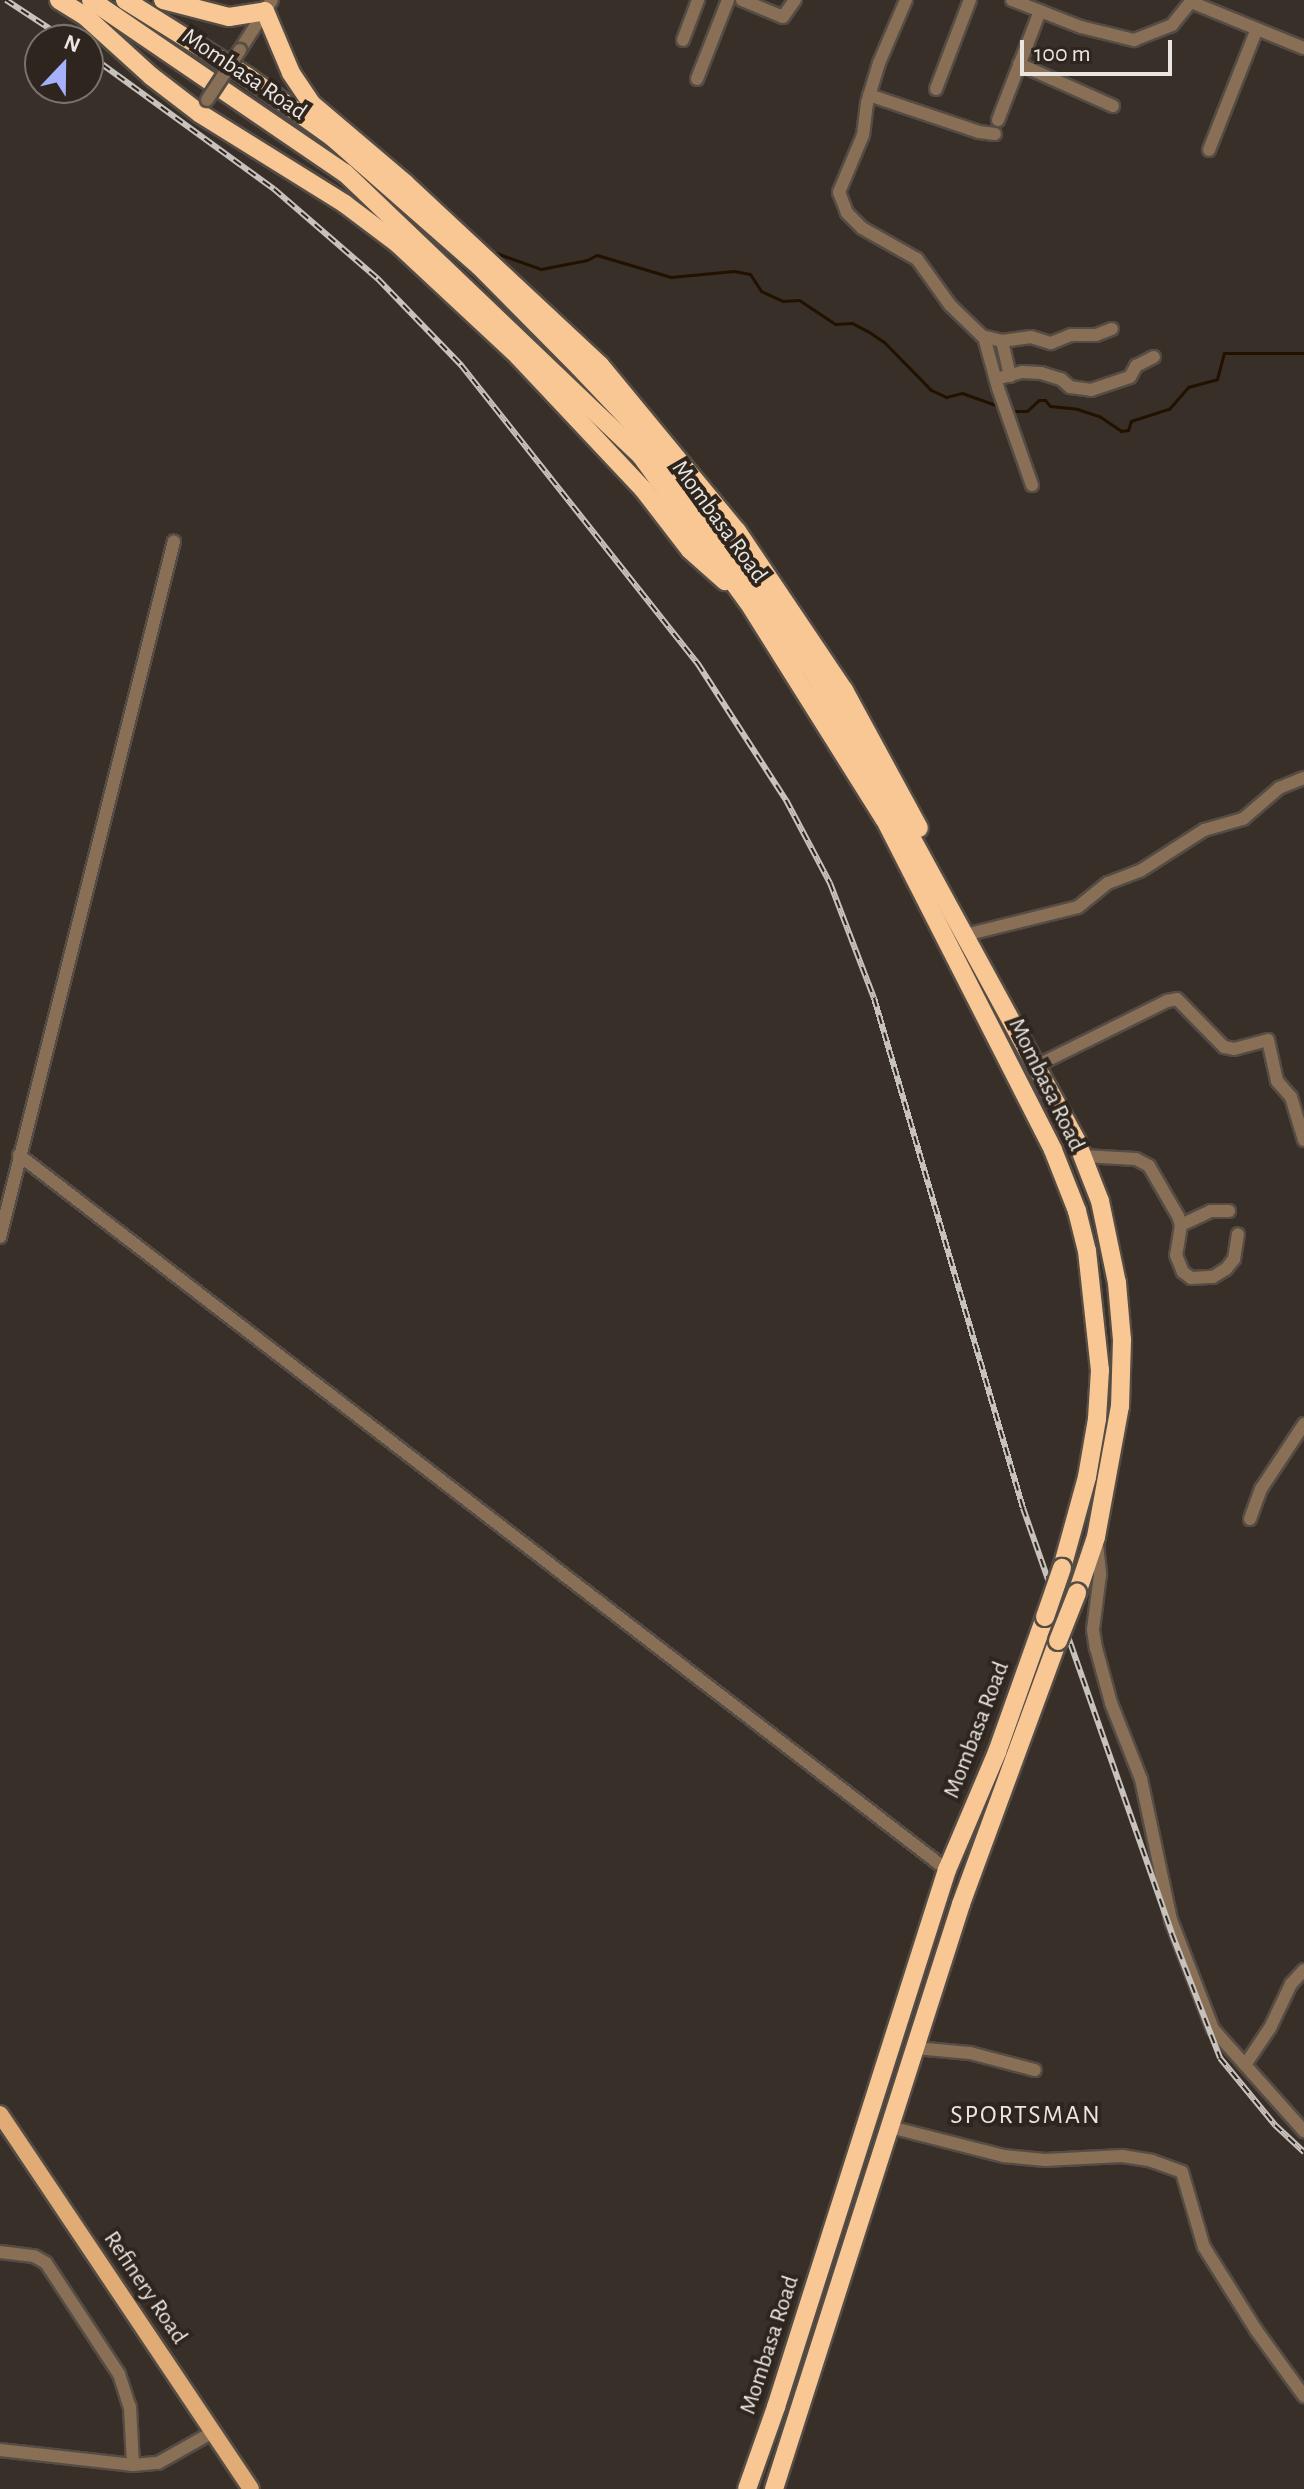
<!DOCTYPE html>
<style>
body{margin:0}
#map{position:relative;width:1304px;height:2489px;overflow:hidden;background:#372f28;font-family:"Alegreya Sans",sans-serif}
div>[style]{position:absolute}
.stream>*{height:3px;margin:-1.5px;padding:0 1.5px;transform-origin:1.5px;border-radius:1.5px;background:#231100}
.roads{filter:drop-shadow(2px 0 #544c45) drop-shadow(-2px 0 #544c45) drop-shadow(0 2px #544c45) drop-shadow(0 -2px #544c45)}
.minor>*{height:12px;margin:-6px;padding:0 6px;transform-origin:6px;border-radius:6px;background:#896f55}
.major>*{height:16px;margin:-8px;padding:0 8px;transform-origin:8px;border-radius:8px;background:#e0ab75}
.highway>*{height:18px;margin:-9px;padding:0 9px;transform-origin:9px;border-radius:9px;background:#f9c793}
.rail>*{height:6px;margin-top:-3px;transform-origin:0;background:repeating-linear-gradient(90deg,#2d251e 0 9px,#c8c2bd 0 18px);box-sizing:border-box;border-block:2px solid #c8c2bd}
.bridges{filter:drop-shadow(2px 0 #544c45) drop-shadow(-2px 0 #544c45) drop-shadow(0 2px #544c45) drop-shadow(0 -2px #544c45)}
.minor-bridge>*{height:12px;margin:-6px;padding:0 6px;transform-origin:6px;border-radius:6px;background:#896f55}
.highway-bridge>*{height:18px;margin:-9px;padding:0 9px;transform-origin:9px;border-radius:9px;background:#f9c793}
span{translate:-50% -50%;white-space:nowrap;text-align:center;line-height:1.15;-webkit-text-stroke:8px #2d251e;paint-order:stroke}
.street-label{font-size:24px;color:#eae5e0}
.neighbourhood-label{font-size:26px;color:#eae5e0;letter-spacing:2px}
.north{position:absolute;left:24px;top:24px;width:80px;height:80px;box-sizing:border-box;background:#2d251e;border:2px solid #79726c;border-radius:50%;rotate:22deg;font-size:22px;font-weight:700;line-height:32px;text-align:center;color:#eae5e0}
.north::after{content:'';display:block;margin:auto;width:28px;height:36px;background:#a5b1fc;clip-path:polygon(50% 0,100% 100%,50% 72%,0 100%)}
.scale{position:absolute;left:1020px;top:40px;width:152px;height:36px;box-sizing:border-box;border:4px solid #eae5e0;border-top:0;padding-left:10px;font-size:24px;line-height:28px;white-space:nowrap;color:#eae5e0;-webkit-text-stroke:6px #2d251e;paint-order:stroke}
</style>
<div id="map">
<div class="stream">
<i style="left:496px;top:253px;width:48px;rotate:19.6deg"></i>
<i style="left:541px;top:269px;width:47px;rotate:-11.1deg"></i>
<i style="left:587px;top:260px;width:11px;rotate:-27deg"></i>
<i style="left:597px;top:255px;width:77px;rotate:16.6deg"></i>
<i style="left:671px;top:277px;width:63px;rotate:-5.4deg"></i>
<i style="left:734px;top:271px;width:16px;rotate:11deg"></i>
<i style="left:750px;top:274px;width:20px;rotate:57deg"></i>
<i style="left:761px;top:291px;width:23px;rotate:25deg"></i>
<i style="left:782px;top:301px;width:17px;rotate:-3deg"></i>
<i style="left:799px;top:300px;width:43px;rotate:33.7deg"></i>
<i style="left:835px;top:324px;width:17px;rotate:-3deg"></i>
<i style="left:852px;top:323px;width:19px;rotate:28deg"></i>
<i style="left:869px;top:332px;width:18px;rotate:34deg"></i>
<i style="left:884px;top:342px;width:67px;rotate:45.6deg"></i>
<i style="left:931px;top:390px;width:17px;rotate:25deg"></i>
<i style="left:946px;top:397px;width:16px;rotate:-14deg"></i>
<i style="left:962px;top:393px;width:41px;rotate:19.7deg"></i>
<i style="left:1012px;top:411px;width:15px"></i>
<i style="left:1027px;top:411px;width:16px;rotate:-43deg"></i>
<i style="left:1039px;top:400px;width:6px"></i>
<i style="left:1045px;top:400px;width:8px;rotate:50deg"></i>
<i style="left:1050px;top:406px;width:27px;rotate:6deg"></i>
<i style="left:1077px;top:409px;width:23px;rotate:18deg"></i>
<i style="left:1099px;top:416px;width:27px;rotate:34deg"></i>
<i style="left:1121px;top:431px;width:7px;rotate:-8deg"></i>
<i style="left:1128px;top:430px;width:9px;rotate:-72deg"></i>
<i style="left:1131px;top:421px;width:40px;rotate:-18deg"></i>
<i style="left:1169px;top:409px;width:29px;rotate:-49deg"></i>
<i style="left:1188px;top:387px;width:30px;rotate:-15deg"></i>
<i style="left:1217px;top:379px;width:27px;rotate:-75deg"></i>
<i style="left:1224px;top:353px;width:80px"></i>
</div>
<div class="roads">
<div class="minor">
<i style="left:742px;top:0;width:44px;rotate:22.5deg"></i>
<i style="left:783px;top:17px;width:21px;rotate:-55deg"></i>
<i style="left:906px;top:0;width:69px;rotate:113.2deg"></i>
<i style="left:879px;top:63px;width:42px;rotate:106.7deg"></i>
<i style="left:867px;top:103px;width:32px;rotate:97deg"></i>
<i style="left:863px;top:135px;width:62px;rotate:112.8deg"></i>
<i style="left:839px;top:192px;width:22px;rotate:69deg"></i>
<i style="left:847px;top:213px;width:21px;rotate:45deg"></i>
<i style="left:862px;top:228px;width:63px;rotate:29.4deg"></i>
<i style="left:917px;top:259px;width:57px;rotate:54.3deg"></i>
<i style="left:950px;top:305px;width:45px;rotate:44.1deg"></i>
<i style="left:982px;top:336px;width:21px;rotate:14deg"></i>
<i style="left:1002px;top:341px;width:29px;rotate:-8deg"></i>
<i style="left:1031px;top:337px;width:21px;rotate:17deg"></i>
<i style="left:1051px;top:343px;width:22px;rotate:-22deg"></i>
<i style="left:1071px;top:335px;width:25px"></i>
<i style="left:1096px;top:335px;width:17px;rotate:-21deg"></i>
<i style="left:1012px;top:0;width:74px;rotate:21.4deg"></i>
<i style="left:1081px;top:27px;width:55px;rotate:13.8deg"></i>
<i style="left:1134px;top:40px;width:41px;rotate:-21.5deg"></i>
<i style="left:1172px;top:25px;width:32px;rotate:-51deg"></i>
<i style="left:1191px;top:2px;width:122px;rotate:22.2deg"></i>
<i style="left:683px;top:40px;width:43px;rotate:-69.4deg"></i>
<i style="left:240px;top:50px;width:59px;rotate:-57.4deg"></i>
<i style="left:1019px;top:64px;width:103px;rotate:24.1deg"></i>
<i style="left:697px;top:79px;width:85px;rotate:-68.6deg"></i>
<i style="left:936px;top:89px;width:95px;rotate:-69.1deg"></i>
<i style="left:869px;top:95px;width:116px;rotate:18.6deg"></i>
<i style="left:979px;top:132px;width:16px;rotate:7deg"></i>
<i style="left:998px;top:120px;width:117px;rotate:-68.9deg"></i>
<i style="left:1209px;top:150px;width:130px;rotate:-68.4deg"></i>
<i style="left:984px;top:337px;width:53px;rotate:74.6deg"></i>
<i style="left:998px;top:388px;width:103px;rotate:70.7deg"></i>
<i style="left:1002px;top:341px;width:36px;rotate:77deg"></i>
<i style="left:996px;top:379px;width:27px;rotate:-15deg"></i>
<i style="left:1022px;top:372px;width:19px;rotate:3deg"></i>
<i style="left:1041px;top:373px;width:21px;rotate:17deg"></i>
<i style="left:1061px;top:379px;width:12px;rotate:42deg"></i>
<i style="left:1070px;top:387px;width:21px;rotate:8deg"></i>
<i style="left:1091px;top:390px;width:41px;rotate:-18.4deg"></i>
<i style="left:1130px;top:377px;width:13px;rotate:-61deg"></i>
<i style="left:1136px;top:366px;width:20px;rotate:-27deg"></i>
<i style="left:965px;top:935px;width:116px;rotate:-13.9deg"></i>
<i style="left:1078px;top:907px;width:38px;rotate:-39deg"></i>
<i style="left:1108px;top:883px;width:34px;rotate:-21deg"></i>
<i style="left:1140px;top:871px;width:76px;rotate:-32.6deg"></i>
<i style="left:1204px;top:830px;width:41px;rotate:-15.8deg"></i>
<i style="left:1243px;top:819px;width:48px;rotate:-40.7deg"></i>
<i style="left:1279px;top:788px;width:27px;rotate:-22deg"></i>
<i style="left:1036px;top:1066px;width:146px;rotate:-26.4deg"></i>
<i style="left:1167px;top:1001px;width:10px;rotate:-11deg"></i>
<i style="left:1177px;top:999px;width:67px;rotate:45.6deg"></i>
<i style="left:1224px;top:1047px;width:10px;rotate:11deg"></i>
<i style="left:1234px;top:1049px;width:35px;rotate:-15deg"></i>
<i style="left:1268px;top:1040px;width:42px;rotate:77.6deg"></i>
<i style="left:1277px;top:1081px;width:21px;rotate:49deg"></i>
<i style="left:1291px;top:1097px;width:45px;rotate:73.2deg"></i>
<i style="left:19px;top:1155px;width:1171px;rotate:37.61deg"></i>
<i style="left:1083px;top:1156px;width:53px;rotate:3.2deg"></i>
<i style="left:1136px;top:1159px;width:15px;rotate:28deg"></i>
<i style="left:1149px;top:1166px;width:58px;rotate:59.9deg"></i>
<i style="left:1178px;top:1216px;width:9px;rotate:72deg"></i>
<i style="left:1181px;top:1225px;width:30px;rotate:99deg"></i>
<i style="left:1176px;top:1255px;width:18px;rotate:68deg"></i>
<i style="left:1183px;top:1272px;width:10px;rotate:37deg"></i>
<i style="left:1191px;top:1278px;width:22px;rotate:-3deg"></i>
<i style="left:1213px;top:1277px;width:15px;rotate:-32deg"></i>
<i style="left:1226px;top:1269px;width:13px;rotate:-51deg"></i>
<i style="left:1234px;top:1259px;width:25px;rotate:-81deg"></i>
<i style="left:1181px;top:1225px;width:33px;rotate:-25deg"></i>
<i style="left:1211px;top:1211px;width:18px"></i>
<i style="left:0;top:1237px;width:717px;rotate:-75.96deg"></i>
<i style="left:1250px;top:1519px;width:32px;rotate:-70deg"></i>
<i style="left:1261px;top:1489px;width:78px;rotate:-56.5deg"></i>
<i style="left:1097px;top:1544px;width:31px;rotate:84deg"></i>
<i style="left:1100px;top:1575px;width:55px;rotate:97.3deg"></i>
<i style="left:1093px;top:1630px;width:18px;rotate:81deg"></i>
<i style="left:1096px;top:1648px;width:57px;rotate:74.7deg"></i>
<i style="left:1111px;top:1703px;width:82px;rotate:68.5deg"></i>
<i style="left:1141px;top:1779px;width:144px;rotate:78deg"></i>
<i style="left:1171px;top:1920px;width:117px;rotate:68.9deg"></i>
<i style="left:1213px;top:2029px;width:137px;rotate:48.3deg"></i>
<i style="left:915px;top:2048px;width:55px;rotate:5.2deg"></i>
<i style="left:970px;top:2053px;width:67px;rotate:14.7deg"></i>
<i style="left:1245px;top:2065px;width:45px;rotate:-56deg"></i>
<i style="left:1270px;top:2028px;width:49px;rotate:-64.5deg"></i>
<i style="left:1291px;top:1984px;width:19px;rotate:-47deg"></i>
<i style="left:890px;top:2127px;width:118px;rotate:14.3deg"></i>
<i style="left:1004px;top:2156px;width:41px;rotate:5.6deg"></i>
<i style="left:1045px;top:2160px;width:77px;rotate:-3deg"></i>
<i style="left:1122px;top:2156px;width:30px;rotate:9deg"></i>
<i style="left:1152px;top:2161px;width:32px;rotate:20deg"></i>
<i style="left:1182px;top:2172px;width:78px;rotate:73.7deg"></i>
<i style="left:1204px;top:2247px;width:98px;rotate:57.9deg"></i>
<i style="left:1256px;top:2330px;width:82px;rotate:54deg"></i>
<i style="left:0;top:2252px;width:34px;rotate:7deg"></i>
<i style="left:34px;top:2256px;width:14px;rotate:30deg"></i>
<i style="left:46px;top:2263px;width:133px;rotate:56.7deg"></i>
<i style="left:119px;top:2374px;width:35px;rotate:72deg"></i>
<i style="left:130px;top:2407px;width:58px;rotate:87deg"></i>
<i style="left:0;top:2450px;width:134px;rotate:6.4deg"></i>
<i style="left:133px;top:2465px;width:25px;rotate:-5deg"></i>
<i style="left:158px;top:2463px;width:63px;rotate:-29.4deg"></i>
</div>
<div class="major">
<i style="left:0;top:2114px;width:451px;rotate:56.2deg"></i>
</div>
<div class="highway">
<i style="left:59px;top:0;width:32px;rotate:32deg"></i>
<i style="left:86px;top:17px;width:88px;rotate:42.2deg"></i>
<i style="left:151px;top:76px;width:61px;rotate:37.6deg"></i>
<i style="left:199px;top:113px;width:172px;rotate:31.9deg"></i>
<i style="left:345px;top:204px;width:66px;rotate:37deg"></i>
<i style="left:398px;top:244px;width:164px;rotate:43deg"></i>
<i style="left:518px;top:356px;width:183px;rotate:46.8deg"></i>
<i style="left:643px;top:489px;width:77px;rotate:52.4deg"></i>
<i style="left:690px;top:550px;width:47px;rotate:41.5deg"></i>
<i style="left:91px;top:0;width:307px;rotate:34.3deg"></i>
<i style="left:345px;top:173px;width:410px;rotate:43.7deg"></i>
<i style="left:641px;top:456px;width:181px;rotate:53.8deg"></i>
<i style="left:748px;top:602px;width:257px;rotate:57.9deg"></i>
<i style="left:885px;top:820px;width:370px;rotate:63deg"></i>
<i style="left:1053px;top:1150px;width:66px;rotate:68.5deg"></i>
<i style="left:1077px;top:1211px;width:41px;rotate:76deg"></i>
<i style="left:1087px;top:1251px;width:120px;rotate:83.8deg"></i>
<i style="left:1100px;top:1370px;width:49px;rotate:93.5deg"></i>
<i style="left:1097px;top:1419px;width:59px;rotate:99.8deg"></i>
<i style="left:1087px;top:1477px;width:94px;rotate:105.4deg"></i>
<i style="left:125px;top:0;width:145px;rotate:32deg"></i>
<i style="left:248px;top:77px;width:103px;rotate:35.5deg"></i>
<i style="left:332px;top:137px;width:196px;rotate:41.3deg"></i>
<i style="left:479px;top:266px;width:142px;rotate:45.3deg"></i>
<i style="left:579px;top:367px;width:81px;rotate:46.5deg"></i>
<i style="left:635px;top:426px;width:171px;rotate:53.3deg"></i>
<i style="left:737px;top:563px;width:133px;rotate:55.1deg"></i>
<i style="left:813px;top:672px;width:167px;rotate:59deg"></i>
<i style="left:899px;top:815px;width:372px;rotate:61.4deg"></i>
<i style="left:1077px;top:1142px;width:63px;rotate:68.7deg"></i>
<i style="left:1100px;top:1201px;width:84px;rotate:78.3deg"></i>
<i style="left:1117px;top:1283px;width:57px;rotate:85deg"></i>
<i style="left:1122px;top:1340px;width:66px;rotate:91.7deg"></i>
<i style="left:1120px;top:1406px;width:133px;rotate:100.4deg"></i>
<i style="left:1096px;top:1537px;width:59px;rotate:108.7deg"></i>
<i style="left:163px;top:0;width:68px;rotate:14.4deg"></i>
<i style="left:229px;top:17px;width:36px;rotate:-9deg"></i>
<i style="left:265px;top:11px;width:67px;rotate:67.2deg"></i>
<i style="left:291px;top:73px;width:37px;rotate:56deg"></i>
<i style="left:312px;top:104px;width:123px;rotate:40.4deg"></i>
<i style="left:406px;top:184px;width:265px;rotate:43deg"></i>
<i style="left:600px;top:365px;width:215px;rotate:50.5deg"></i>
<i style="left:737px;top:531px;width:192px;rotate:56.1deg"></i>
<i style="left:844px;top:690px;width:157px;rotate:61.5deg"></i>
<i style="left:747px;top:2489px;width:87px;rotate:-70.5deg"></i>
<i style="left:776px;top:2407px;width:564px;rotate:-72.34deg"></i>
<i style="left:947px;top:1870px;width:128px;rotate:-67deg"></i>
<i style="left:997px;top:1752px;width:143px;rotate:-70.4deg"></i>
<i style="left:774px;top:2489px;width:614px;rotate:-72.27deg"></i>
<i style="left:961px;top:1904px;width:280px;rotate:-69.8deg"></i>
</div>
</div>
<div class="rail">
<i style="left:6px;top:0;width:73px;rotate:33.3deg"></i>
<i style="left:88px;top:54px;width:230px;rotate:36deg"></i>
<i style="left:274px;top:189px;width:138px;rotate:40.9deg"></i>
<i style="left:378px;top:279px;width:120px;rotate:46deg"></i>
<i style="left:461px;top:365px;width:382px;rotate:51.6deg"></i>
<i style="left:698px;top:664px;width:162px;rotate:57.1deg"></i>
<i style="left:786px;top:800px;width:94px;rotate:62.1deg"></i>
<i style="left:830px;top:883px;width:123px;rotate:69.1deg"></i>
<i style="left:874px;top:998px;width:531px;rotate:73.71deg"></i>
<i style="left:1023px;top:1508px;width:451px;rotate:70.7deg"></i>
<i style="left:1172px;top:1934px;width:133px;rotate:68.8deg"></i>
<i style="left:1220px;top:2058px;width:87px;rotate:50.6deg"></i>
<i style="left:1275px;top:2125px;width:40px;rotate:43deg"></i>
</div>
<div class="bridges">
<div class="minor-bridge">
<i style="left:207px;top:100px;width:60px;rotate:-56.6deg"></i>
</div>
<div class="highway-bridge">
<i style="left:1045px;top:1617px;width:52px;rotate:-70.9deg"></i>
<i style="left:1058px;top:1641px;width:52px;rotate:-68.4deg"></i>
</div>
</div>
<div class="street-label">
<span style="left:244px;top:75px;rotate:34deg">Mombasa Road</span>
<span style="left:719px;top:522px;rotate:54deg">Mombasa Road</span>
<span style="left:1046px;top:1085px;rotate:64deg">Mombasa Road</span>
<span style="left:977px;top:1730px;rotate:-69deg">Mombasa Road</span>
<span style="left:145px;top:2288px;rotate:56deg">Refinery Road</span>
<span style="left:770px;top:2345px;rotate:-72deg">Mombasa Road</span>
</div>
<div class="neighbourhood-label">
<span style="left:1026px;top:2116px">SPORTSMAN</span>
</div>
<div class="north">N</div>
<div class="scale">100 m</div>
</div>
